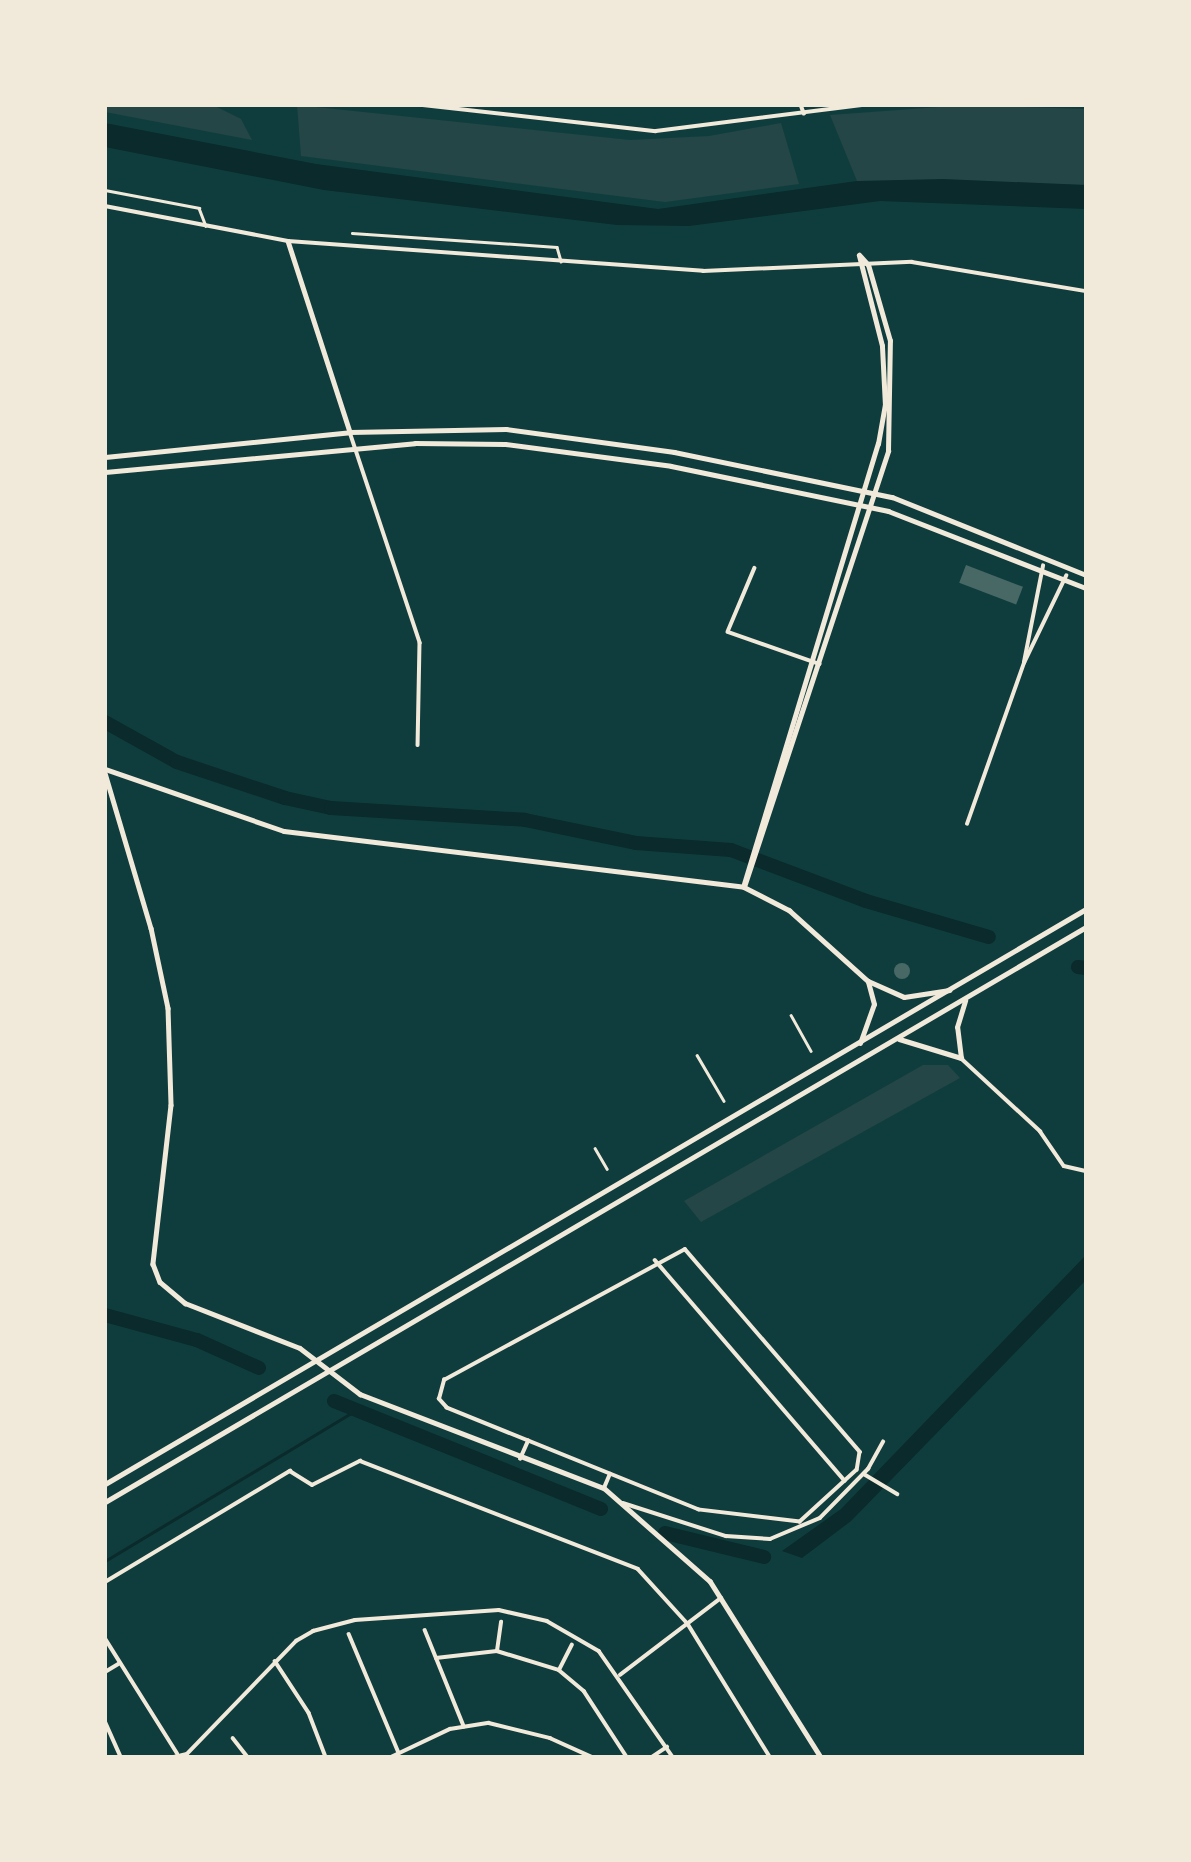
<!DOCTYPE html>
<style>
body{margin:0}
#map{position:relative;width:1191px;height:1862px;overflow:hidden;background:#0f3d3e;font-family:"PT Sans",sans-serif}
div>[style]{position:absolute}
.green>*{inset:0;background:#244646}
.water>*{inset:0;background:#0a2a2b}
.stream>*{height:2.5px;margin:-1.25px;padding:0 1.25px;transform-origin:1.25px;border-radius:1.25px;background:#0a2a2b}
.river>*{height:14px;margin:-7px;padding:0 7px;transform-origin:7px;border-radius:7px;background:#0a2a2b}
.building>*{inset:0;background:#486865;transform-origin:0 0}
.round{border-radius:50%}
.pedestrian>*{height:2.5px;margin:-1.25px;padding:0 1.25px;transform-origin:1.25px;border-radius:1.25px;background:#f1e9da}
.minor>*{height:3.5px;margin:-1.75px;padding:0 1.75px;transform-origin:1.75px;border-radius:1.75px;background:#f1e9da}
.tertiary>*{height:4.5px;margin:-2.25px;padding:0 2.25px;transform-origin:2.25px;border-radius:2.25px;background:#f1e9da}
.secondary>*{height:5px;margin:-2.5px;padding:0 2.5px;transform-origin:2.5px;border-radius:2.5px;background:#f1e9da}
.primary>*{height:5px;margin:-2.5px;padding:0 2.5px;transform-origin:2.5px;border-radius:2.5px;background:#f1e9da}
span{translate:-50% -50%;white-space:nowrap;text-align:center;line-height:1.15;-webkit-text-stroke:7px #f1e9da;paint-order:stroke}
.frame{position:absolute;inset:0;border:107px solid #f1e9da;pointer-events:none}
</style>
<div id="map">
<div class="green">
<i style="clip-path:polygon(105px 105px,213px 105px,241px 119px,252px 140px,105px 112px)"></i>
<i style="clip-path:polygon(297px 105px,630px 140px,709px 136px,781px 123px,799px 184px,665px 202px,301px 156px)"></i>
<i style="clip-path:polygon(967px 105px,1086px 109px,1086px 185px,857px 181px,830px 115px)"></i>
<i style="clip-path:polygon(923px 1065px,948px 1065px,960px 1078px,701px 1222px,684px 1201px)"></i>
</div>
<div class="water">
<i style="clip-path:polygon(105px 123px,316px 164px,658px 209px,857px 181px,943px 179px,1086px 185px,1086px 209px,880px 201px,689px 226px,617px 225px,324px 190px,105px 147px)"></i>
<i style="clip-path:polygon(1086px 1255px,1086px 1280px,851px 1521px,802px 1558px,782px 1551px,841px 1509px)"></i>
</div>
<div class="stream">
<i style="left:105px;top:1561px;width:293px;rotate:-31deg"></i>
</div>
<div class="river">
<i style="left:105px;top:722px;width:82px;rotate:29.1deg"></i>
<i style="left:177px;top:762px;width:114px;rotate:18.4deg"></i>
<i style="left:285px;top:798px;width:47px;rotate:12.3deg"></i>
<i style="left:331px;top:808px;width:194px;rotate:3.5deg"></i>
<i style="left:525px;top:820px;width:113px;rotate:11.7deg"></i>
<i style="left:636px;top:843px;width:95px;rotate:4.2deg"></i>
<i style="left:731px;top:850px;width:144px;rotate:20.7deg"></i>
<i style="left:866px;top:901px;width:128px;rotate:16.3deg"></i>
<i style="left:1078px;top:967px;width:8px;rotate:7deg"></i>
<i style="left:105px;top:1315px;width:95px;rotate:15.2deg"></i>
<i style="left:197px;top:1340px;width:68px;rotate:24.3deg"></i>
<i style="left:334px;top:1401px;width:288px;rotate:22deg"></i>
<i style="left:665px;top:1533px;width:102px;rotate:13.6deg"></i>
</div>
<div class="building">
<i style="left:966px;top:565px;width:61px;height:19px;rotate:21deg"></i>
<i class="round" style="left:894px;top:963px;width:16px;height:16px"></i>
</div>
<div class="pedestrian">
<i style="left:105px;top:190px;width:96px;rotate:10.8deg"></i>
<i style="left:199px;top:208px;width:19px;rotate:69deg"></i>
<i style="left:352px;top:233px;width:205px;rotate:3.9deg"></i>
<i style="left:557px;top:247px;width:15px;rotate:74deg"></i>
<i style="left:791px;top:1015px;width:41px;rotate:60.9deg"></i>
<i style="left:697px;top:1055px;width:53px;rotate:59.6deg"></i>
<i style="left:595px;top:1148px;width:24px;rotate:60deg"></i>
</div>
<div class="minor">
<i style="left:423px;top:105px;width:234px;rotate:6.4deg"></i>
<i style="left:656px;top:131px;width:209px;rotate:-7.2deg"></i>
<i style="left:801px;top:105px;width:9px;rotate:69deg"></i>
<i style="left:105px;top:206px;width:186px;rotate:10.8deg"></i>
<i style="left:288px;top:241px;width:416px;rotate:4.1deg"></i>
<i style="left:703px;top:271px;width:209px;rotate:-2.5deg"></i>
<i style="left:912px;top:262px;width:176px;rotate:9.5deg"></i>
<i style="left:350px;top:432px;width:222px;rotate:71.6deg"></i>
<i style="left:420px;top:643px;width:102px;rotate:91.1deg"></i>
<i style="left:755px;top:568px;width:69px;rotate:112.9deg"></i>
<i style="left:728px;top:632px;width:97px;rotate:19.2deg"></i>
<i style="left:1024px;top:662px;width:98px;rotate:-78.8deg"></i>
<i style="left:967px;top:824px;width:171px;rotate:-70.5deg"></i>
<i style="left:1024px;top:663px;width:97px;rotate:-64.2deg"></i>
<i style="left:961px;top:1058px;width:108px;rotate:42.7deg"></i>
<i style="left:1040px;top:1131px;width:42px;rotate:55.6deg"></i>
<i style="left:1064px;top:1166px;width:23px;rotate:13deg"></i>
<i style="left:685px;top:1249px;width:268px;rotate:49.2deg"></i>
<i style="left:860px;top:1452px;width:18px;rotate:99deg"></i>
<i style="left:857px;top:1470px;width:77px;rotate:137.6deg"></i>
<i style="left:800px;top:1522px;width:102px;rotate:-173.2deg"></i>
<i style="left:699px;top:1510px;width:272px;rotate:-158deg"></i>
<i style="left:447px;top:1408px;width:12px;rotate:-132deg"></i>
<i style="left:439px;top:1399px;width:20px;rotate:-75deg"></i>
<i style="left:444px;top:1380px;width:274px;rotate:-28.5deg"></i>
<i style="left:655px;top:1260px;width:291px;rotate:49.3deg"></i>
<i style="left:520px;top:1459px;width:20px;rotate:-66deg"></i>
<i style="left:864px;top:1474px;width:39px;rotate:31deg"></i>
<i style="left:604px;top:1488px;width:15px;rotate:-67deg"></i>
<i style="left:623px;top:1503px;width:108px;rotate:17.8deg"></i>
<i style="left:726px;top:1536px;width:44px;rotate:3.9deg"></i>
<i style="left:770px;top:1539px;width:54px;rotate:-22.8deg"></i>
<i style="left:820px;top:1518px;width:69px;rotate:-45.6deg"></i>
<i style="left:868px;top:1469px;width:31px;rotate:-61deg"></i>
<i style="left:105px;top:1582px;width:216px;rotate:-31deg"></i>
<i style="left:290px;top:1471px;width:26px;rotate:32deg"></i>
<i style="left:312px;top:1485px;width:54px;rotate:-26.6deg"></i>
<i style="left:360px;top:1461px;width:298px;rotate:21.2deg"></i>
<i style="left:638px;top:1569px;width:74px;rotate:47.7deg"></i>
<i style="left:688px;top:1624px;width:156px;rotate:58.3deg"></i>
<i style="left:425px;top:1630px;width:104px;rotate:67.9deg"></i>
<i style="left:349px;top:1634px;width:129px;rotate:67.2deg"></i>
<i style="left:105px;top:1638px;width:136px;rotate:57.9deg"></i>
<i style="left:497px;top:1651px;width:29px;rotate:-82deg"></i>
<i style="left:436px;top:1658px;width:61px;rotate:-6.5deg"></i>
<i style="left:497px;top:1651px;width:65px;rotate:17deg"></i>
<i style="left:559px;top:1670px;width:33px;rotate:40deg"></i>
<i style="left:584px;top:1691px;width:79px;rotate:56.9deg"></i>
<i style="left:275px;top:1661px;width:62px;rotate:56.8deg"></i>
<i style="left:309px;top:1713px;width:47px;rotate:68.9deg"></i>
<i style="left:559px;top:1670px;width:28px;rotate:-63deg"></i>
<i style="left:105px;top:1672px;width:17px;rotate:-31deg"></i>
<i style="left:620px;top:1675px;width:127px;rotate:-37.3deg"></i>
<i style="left:105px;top:1721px;width:39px;rotate:66deg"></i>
<i style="left:233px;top:1738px;width:24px;rotate:52deg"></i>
<i style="left:174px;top:1757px;width:13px;rotate:-13deg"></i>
<i style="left:187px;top:1754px;width:157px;rotate:-46deg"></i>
<i style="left:296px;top:1641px;width:20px;rotate:-30deg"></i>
<i style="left:313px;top:1631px;width:43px;rotate:-14.7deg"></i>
<i style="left:355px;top:1620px;width:144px;rotate:-4deg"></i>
<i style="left:499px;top:1610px;width:49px;rotate:12.9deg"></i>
<i style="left:547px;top:1621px;width:60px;rotate:30deg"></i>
<i style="left:599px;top:1651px;width:129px;rotate:55.1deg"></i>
<i style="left:391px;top:1757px;width:65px;rotate:-25.4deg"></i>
<i style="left:450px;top:1729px;width:39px;rotate:-9deg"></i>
<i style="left:489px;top:1723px;width:63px;rotate:13.8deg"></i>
<i style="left:550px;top:1738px;width:46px;rotate:24.3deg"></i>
<i style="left:652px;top:1757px;width:18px;rotate:-34deg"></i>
</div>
<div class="tertiary">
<i style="left:288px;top:241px;width:201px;rotate:72deg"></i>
<i style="left:105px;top:769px;width:189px;rotate:19.1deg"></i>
<i style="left:284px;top:831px;width:463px;rotate:6.9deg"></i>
<i style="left:744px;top:887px;width:51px;rotate:27.1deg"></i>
<i style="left:789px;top:910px;width:106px;rotate:41.9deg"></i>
<i style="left:105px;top:773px;width:162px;rotate:73.5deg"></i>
<i style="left:151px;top:928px;width:82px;rotate:78deg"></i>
<i style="left:168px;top:1008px;width:97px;rotate:88.2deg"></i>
<i style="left:171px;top:1105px;width:160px;rotate:96.5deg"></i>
<i style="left:153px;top:1264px;width:19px;rotate:69deg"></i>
<i style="left:160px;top:1282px;width:33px;rotate:40deg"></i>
<i style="left:185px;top:1303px;width:123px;rotate:21.4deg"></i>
<i style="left:300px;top:1348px;width:76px;rotate:37.5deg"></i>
<i style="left:360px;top:1394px;width:261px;rotate:21.1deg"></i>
<i style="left:604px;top:1488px;width:141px;rotate:41.3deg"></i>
<i style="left:710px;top:1581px;width:208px;rotate:57.8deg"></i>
<i style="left:744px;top:884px;width:460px;rotate:-73.1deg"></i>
<i style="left:878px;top:444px;width:39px;rotate:-80deg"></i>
<i style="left:885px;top:406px;width:60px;rotate:-92.9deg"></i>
<i style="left:882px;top:346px;width:93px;rotate:-104.3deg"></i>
<i style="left:744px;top:887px;width:459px;rotate:-71.7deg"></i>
<i style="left:888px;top:451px;width:110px;rotate:-89deg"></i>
<i style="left:890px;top:341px;width:79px;rotate:-106.1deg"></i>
<i style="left:868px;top:265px;width:13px;rotate:-132deg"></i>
</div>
<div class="secondary">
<i style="left:105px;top:457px;width:246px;rotate:-5.8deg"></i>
<i style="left:350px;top:432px;width:156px;rotate:-1.1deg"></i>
<i style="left:506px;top:429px;width:170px;rotate:7.8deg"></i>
<i style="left:674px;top:452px;width:223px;rotate:11.7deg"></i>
<i style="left:892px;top:497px;width:209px;rotate:21.9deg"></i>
<i style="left:105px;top:472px;width:311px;rotate:-5.3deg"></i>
<i style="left:415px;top:443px;width:90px;rotate:0.6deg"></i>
<i style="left:505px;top:444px;width:167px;rotate:7.5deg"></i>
<i style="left:671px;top:466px;width:222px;rotate:11.7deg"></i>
<i style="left:888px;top:511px;width:212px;rotate:21.3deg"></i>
</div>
<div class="primary">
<i style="left:899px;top:1039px;width:65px;rotate:17deg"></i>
<i style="left:961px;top:1058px;width:31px;rotate:-97deg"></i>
<i style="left:957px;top:1027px;width:28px;rotate:-73deg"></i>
<i style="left:860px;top:1043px;width:41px;rotate:-70.3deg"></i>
<i style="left:874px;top:1004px;width:24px;rotate:-105deg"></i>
<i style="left:868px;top:981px;width:39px;rotate:24deg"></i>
<i style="left:904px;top:997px;width:46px;rotate:-8.8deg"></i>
<i style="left:105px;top:1484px;width:1137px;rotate:-30.38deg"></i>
<i style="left:105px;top:1502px;width:1137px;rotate:-30.38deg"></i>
</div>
<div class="frame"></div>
</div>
